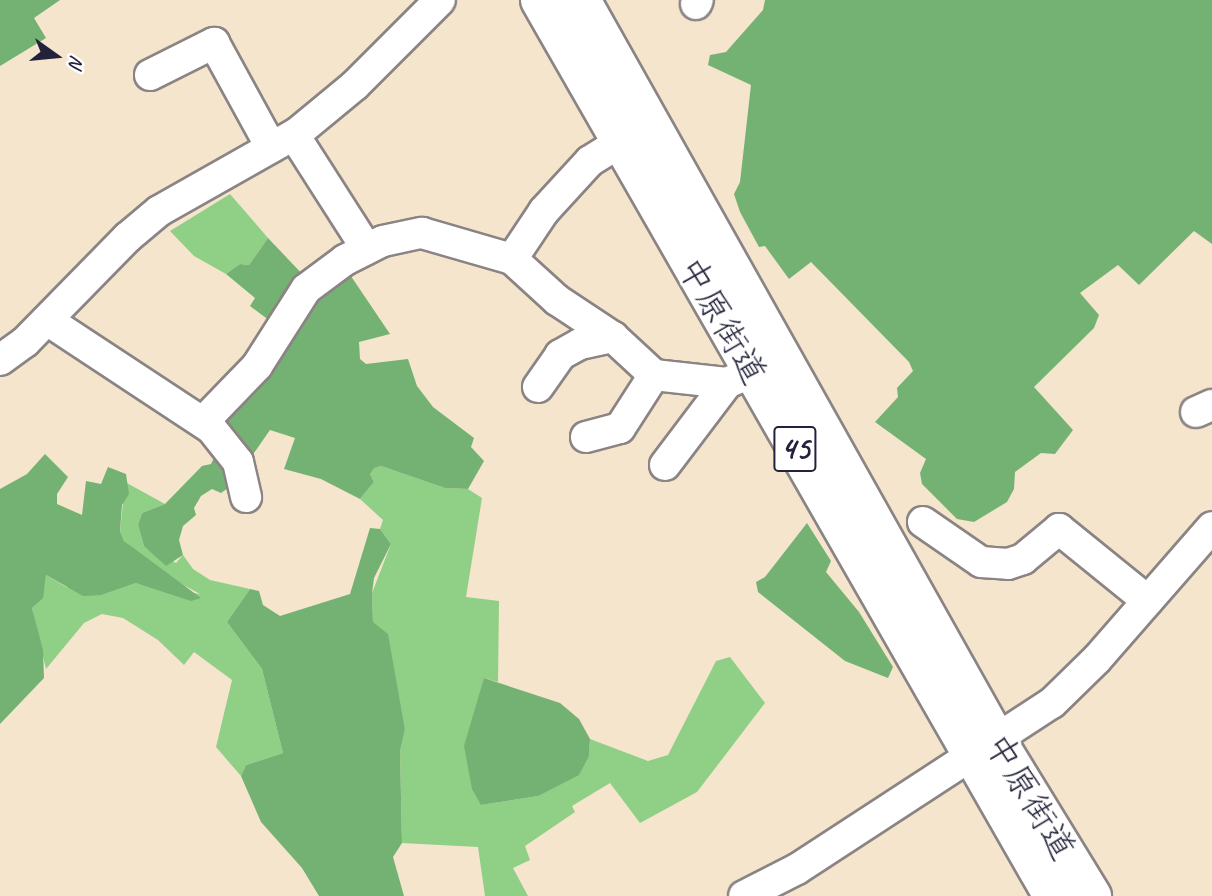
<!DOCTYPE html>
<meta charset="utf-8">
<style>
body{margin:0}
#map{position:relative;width:1212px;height:896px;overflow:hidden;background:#f4e5cc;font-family:Caveat,"Klee One",sans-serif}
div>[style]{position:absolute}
.green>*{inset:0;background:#90cf86}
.forest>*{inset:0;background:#74b273}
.roads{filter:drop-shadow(2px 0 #8b8484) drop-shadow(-2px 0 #8b8484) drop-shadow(0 2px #8b8484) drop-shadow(0 -2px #8b8484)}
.minor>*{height:30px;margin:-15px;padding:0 15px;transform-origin:15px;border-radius:15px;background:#fff}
.major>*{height:38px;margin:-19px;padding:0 19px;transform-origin:19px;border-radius:19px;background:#fff}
span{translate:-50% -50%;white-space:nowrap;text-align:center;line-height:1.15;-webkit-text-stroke:6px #fff;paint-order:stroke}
.shield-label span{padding:2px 5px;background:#fff;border:2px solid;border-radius:5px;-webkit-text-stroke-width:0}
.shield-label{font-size:33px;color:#22223b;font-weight:700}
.street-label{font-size:35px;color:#22223b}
.north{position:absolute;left:21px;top:21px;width:70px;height:70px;-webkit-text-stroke:5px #fff;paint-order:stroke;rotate:105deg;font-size:19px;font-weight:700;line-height:28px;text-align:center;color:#22223b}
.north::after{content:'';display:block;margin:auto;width:24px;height:32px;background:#22223b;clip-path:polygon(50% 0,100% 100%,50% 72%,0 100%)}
</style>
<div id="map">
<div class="green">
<i style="clip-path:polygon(230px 194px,268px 238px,249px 265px,240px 264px,226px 274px,194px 256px,170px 231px)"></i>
<i style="clip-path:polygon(381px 466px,445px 488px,468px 489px,482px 498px,466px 597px,499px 601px,498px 682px,484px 678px,481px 805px,538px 796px,589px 756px,590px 739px,648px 761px,668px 755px,716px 661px,730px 657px,765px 703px,697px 792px,640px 823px,610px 783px,572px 806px,575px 812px,525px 846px,530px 860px,513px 868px,528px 896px,485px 896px,478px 847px,402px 843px,400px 751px,405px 730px,373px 622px,372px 593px,391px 544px,380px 529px,383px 520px,360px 499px,374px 482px,370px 474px,373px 468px)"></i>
<i style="clip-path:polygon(125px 482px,165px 504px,142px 513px,138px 525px,144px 546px,176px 563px,183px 555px,193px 569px,210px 580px,250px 589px,227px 622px,262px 669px,283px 753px,246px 765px,241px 776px,216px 747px,232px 680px,194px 652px,184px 665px,158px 640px,123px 618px,102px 614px,84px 623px,46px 669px,32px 608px,42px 598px,46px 575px,66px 587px,102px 595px,136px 583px,200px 594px,165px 575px,124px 541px,120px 533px)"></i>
</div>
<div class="forest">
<i style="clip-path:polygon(0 0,60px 0,34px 18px,46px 38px,0 66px)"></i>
<i style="clip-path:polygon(765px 0,1212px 0,1212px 244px,1194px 231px,1139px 285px,1118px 265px,1080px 293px,1099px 315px,1094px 328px,1034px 387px,1073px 430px,1055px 454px,1041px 453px,1015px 472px,1014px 489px,1007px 502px,974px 522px,957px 519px,922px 484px,920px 473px,926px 459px,875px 422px,898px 397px,897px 388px,913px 371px,909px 362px,811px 262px,789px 279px,765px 246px,759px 247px,740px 212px,734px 194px,740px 182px,751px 85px,708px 65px,710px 55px,726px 52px,733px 44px,763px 10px)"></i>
<i style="clip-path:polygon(268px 238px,306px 278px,336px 254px,390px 334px,359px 342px,360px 359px,366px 364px,408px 359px,417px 386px,433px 407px,474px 438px,471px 447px,484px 461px,468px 489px,445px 488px,381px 466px,374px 468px,370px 474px,374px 482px,360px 499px,321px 479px,284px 469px,295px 438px,270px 430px,231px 486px,221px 493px,212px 489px,201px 496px,194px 508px,196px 515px,183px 526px,179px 540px,183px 555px,166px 566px,144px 546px,138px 525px,142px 513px,165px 504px,202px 466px,211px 464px,220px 445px,200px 410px,281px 329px,250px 306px,255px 298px,226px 274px,240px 264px,249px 265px)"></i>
<i style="clip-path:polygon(45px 454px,68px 477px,57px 494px,57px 504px,82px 515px,86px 481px,101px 484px,108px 467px,126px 474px,129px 494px,122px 505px,120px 532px,124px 541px,201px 598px,191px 601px,136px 583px,102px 595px,83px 596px,46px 575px,43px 598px,32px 608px,43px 650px,44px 678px,0 724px,0 489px,27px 474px)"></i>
<i style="clip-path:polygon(807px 523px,831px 561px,826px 572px,859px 612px,893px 667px,888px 678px,845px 661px,758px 592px,756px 582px,765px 577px)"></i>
<i style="clip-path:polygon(370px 528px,380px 529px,391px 544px,374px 578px,372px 593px,373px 622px,388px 634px,405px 730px,400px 751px,402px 843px,393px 857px,404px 896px,319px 896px,302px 868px,261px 822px,241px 776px,246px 765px,283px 753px,262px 669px,227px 622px,250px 589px,259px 591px,263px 605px,280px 616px,350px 594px)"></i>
<i style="clip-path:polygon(484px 678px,560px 703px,579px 719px,590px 739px,589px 756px,579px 775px,538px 796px,481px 805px,472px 789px,464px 746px)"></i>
</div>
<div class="roads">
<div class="minor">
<i style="left:696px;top:4px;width:4px;rotate:-63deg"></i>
<i style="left:150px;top:75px;width:72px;rotate:-26.6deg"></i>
<i style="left:214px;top:43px;width:119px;rotate:61.3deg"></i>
<i style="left:294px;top:135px;width:135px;rotate:57.4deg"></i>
<i style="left:512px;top:259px;width:58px;rotate:-56.3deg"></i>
<i style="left:544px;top:211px;width:68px;rotate:-47.4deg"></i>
<i style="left:590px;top:161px;width:36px;rotate:-32deg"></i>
<i style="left:47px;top:320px;width:196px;rotate:33.4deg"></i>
<i style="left:211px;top:428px;width:43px;rotate:51.5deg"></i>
<i style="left:238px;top:462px;width:36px;rotate:77deg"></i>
<i style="left:0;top:360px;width:31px;rotate:-36deg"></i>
<i style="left:25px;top:342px;width:147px;rotate:-45.6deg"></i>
<i style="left:128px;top:237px;width:40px;rotate:-40deg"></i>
<i style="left:159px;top:211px;width:159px;rotate:-29.5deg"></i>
<i style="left:297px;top:133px;width:75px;rotate:-39.6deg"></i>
<i style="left:355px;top:85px;width:120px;rotate:-45deg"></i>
<i style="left:538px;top:387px;width:39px;rotate:-55deg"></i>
<i style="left:560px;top:355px;width:23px;rotate:-29deg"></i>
<i style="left:580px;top:344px;width:34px;rotate:-12deg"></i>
<i style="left:613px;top:337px;width:56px;rotate:42.8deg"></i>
<i style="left:654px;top:375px;width:73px;rotate:6.3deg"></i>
<i style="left:727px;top:383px;width:27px;rotate:-24deg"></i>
<i style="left:1196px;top:412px;width:17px;rotate:-24deg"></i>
<i style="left:203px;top:422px;width:78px;rotate:-46deg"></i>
<i style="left:257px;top:366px;width:91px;rotate:-57.5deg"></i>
<i style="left:306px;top:289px;width:49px;rotate:-36.6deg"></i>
<i style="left:345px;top:260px;width:42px;rotate:-26.6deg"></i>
<i style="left:383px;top:241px;width:40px;rotate:-12deg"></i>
<i style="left:422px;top:233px;width:94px;rotate:16.1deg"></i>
<i style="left:512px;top:259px;width:61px;rotate:42.3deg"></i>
<i style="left:557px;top:300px;width:67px;rotate:33.5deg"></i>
<i style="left:586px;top:437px;width:35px;rotate:-15deg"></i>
<i style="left:620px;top:428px;width:63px;rotate:-57.3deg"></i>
<i style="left:665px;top:465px;width:103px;rotate:-52.9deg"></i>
<i style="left:923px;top:522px;width:70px;rotate:34.6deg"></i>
<i style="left:981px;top:562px;width:27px;rotate:4deg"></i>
<i style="left:1008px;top:564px;width:16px;rotate:-18deg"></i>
<i style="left:1023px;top:559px;width:47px;rotate:-39.8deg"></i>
<i style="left:1059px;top:529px;width:114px;rotate:39deg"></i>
<i style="left:744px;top:896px;width:59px;rotate:-27deg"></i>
<i style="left:797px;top:869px;width:304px;rotate:-33.1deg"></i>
<i style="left:1052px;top:703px;width:63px;rotate:-44.4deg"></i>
<i style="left:1097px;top:659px;width:175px;rotate:-48.9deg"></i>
</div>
<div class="major">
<i style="left:540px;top:0;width:1032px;rotate:60.21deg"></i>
<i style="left:581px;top:0;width:850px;rotate:60.69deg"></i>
<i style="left:997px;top:741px;width:182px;rotate:58.5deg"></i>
</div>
</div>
<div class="shield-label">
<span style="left:795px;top:449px">45</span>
</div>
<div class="street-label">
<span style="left:722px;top:321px;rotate:60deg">中原街道</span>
<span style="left:1030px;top:797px;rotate:59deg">中原街道</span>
</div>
<div class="north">N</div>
</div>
